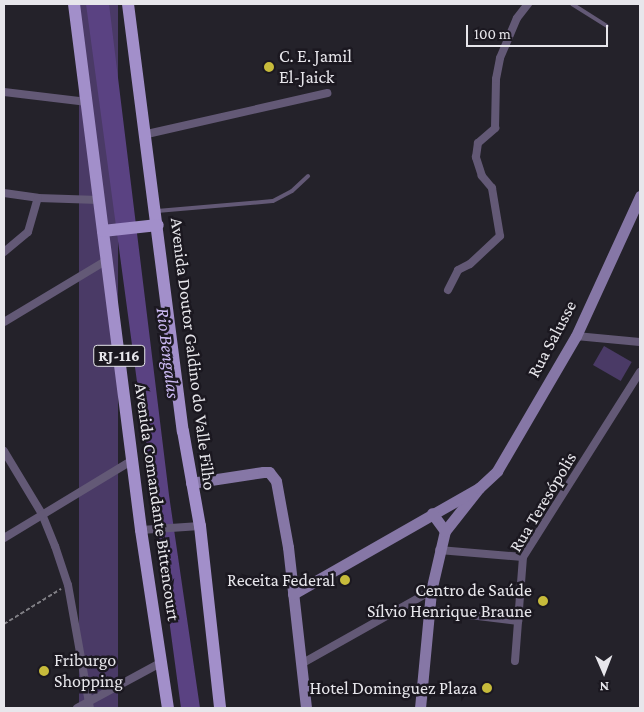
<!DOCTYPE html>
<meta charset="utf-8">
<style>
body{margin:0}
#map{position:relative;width:644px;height:712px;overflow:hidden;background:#24222a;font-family:"Crimson Pro",serif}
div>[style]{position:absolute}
.green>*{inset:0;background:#4a3a66;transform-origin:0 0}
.water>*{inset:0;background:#5a4282}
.path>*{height:2px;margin-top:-1px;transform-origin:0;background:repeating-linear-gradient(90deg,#807f85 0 4px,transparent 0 6.5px)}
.lane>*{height:4px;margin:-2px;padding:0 2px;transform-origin:2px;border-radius:2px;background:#635976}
.street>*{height:8px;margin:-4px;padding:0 4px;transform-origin:4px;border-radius:4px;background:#635976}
.secondary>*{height:11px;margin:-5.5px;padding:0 5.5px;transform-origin:5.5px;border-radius:5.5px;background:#8677a6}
.primary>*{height:12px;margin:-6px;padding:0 6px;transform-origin:6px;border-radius:6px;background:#a28fca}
.dots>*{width:14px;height:14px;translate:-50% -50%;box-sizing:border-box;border:2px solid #1b1820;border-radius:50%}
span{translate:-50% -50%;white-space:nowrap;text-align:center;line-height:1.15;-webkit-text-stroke:5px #1b1820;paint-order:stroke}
.shield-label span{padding:1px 4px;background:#1b1820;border:1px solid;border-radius:4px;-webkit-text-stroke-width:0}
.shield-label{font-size:16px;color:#e7e6eb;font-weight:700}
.poi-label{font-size:18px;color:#e7e6eb}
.left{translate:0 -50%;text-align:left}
.right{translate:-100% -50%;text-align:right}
.street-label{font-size:18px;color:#e7e6eb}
.water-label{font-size:19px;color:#ccbaf3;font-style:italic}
.frame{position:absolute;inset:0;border:5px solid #e7e6eb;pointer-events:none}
.north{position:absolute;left:579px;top:647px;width:50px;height:50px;-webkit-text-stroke:4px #1b1820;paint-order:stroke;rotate:179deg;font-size:14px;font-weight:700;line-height:20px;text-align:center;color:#e7e6eb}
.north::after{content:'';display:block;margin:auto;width:18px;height:22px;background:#e7e6eb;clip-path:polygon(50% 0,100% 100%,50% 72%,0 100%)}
.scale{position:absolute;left:466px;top:25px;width:142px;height:22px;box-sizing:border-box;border:2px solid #e7e6eb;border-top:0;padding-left:6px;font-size:15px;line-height:18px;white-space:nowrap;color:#e7e6eb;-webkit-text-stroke:4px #1b1820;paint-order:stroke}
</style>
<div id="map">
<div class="green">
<i style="left:79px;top:4px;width:39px;height:710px"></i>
<i style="left:604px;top:346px;width:32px;height:22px;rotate:30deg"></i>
</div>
<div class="water">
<i style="clip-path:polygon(86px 4px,109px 4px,169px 495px,200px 708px,181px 708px)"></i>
</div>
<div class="path">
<i style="left:4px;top:624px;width:67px;rotate:-31.6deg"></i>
</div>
<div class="lane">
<i style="left:572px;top:4px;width:41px;rotate:32.2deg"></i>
<i style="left:157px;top:211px;width:116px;rotate:-4.9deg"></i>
<i style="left:273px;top:201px;width:21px;rotate:-28deg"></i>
<i style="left:292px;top:191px;width:22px;rotate:-43deg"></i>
</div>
<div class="street">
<i style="left:4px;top:92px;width:84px;rotate:6.9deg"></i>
<i style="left:147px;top:134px;width:185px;rotate:-12.8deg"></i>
<i style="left:4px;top:193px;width:34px;rotate:8deg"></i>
<i style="left:38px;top:198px;width:61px;rotate:1.9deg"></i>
<i style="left:4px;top:252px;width:31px;rotate:-40deg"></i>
<i style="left:28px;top:232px;width:35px;rotate:-74deg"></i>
<i style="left:448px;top:290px;width:22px;rotate:-63deg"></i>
<i style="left:458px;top:270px;width:13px;rotate:-27deg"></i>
<i style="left:470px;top:264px;width:41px;rotate:-43deg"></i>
<i style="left:500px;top:236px;width:49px;rotate:-99.5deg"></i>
<i style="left:492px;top:188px;width:16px;rotate:-130deg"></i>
<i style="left:482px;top:176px;width:20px;rotate:-108deg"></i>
<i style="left:476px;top:157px;width:14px;rotate:-82deg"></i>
<i style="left:478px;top:143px;width:23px;rotate:-41deg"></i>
<i style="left:495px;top:128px;width:49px;rotate:-88.8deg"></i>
<i style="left:496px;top:79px;width:21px;rotate:-79deg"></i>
<i style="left:500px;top:58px;width:43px;rotate:-67deg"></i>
<i style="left:517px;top:18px;width:18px;rotate:-52deg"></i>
<i style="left:4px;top:322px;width:120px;rotate:-31deg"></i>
<i style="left:576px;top:336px;width:64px;rotate:5.4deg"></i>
<i style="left:4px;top:451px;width:74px;rotate:58.9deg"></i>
<i style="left:42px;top:514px;width:35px;rotate:68deg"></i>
<i style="left:55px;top:546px;width:41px;rotate:71.6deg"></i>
<i style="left:68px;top:585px;width:125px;rotate:79.9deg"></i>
<i style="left:141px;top:530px;width:59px;rotate:-3.9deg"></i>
<i style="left:4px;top:538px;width:151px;rotate:-31.2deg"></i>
<i style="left:439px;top:550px;width:84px;rotate:4.8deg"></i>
<i style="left:429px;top:610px;width:90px;rotate:7deg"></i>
<i style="left:515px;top:661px;width:104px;rotate:-85.6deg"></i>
<i style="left:523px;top:557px;width:219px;rotate:-57.7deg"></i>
<i style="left:301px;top:664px;width:149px;rotate:-29.3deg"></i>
<i style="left:77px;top:708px;width:97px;rotate:-28.4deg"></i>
</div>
<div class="secondary">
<i style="left:191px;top:483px;width:73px;rotate:-8.7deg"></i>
<i style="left:263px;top:472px;width:6px"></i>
<i style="left:269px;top:472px;width:11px;rotate:52deg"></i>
<i style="left:276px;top:481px;width:67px;rotate:79.7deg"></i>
<i style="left:288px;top:547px;width:162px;rotate:83.6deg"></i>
<i style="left:445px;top:531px;width:55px;rotate:-51.7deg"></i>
<i style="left:293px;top:594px;width:214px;rotate:-29.7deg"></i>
<i style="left:479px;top:488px;width:25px;rotate:-43deg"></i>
<i style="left:497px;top:471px;width:156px;rotate:-59.7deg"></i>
<i style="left:576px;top:336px;width:154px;rotate:-65.4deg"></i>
<i style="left:420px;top:708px;width:118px;rotate:-84.6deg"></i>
<i style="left:431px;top:591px;width:62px;rotate:-76.9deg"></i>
<i style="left:445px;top:531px;width:22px;rotate:-126deg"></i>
</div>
<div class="primary">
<i style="left:74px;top:4px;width:530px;rotate:82.74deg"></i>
<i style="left:141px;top:530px;width:180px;rotate:81.4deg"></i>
<i style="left:128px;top:4px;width:431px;rotate:82.7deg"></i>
<i style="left:183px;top:431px;width:97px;rotate:79.9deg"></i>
<i style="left:200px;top:526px;width:183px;rotate:83.7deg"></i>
<i style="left:103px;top:231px;width:55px;rotate:-6.2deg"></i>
</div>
<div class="dots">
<i style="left:269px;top:67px;background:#c7bb3b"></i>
<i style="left:345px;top:580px;background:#c7bb3b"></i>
<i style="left:543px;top:601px;background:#c7bb3b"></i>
<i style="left:44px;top:671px;background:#c7bb3b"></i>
<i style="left:487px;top:688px;background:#c7bb3b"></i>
</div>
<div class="shield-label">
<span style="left:119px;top:356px">RJ-116</span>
</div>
<div class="poi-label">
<span class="left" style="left:279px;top:67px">C. E. Jamil<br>El-Jaick</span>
<span class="right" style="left:335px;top:580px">Receita Federal</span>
<span class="right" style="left:532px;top:601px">Centro de Saúde<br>Sílvio Henrique Braune</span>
<span class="left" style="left:54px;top:671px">Friburgo<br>Shopping</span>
<span class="right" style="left:477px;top:688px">Hotel Dominguez Plaza</span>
</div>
<div class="street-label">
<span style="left:552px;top:339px;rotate:-62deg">Rua Salusse</span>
<span style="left:193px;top:354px;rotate:83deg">Avenida Doutor Galdino do Valle Filho</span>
<span style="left:157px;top:502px;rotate:82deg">Avenida Comandante Bittencourt</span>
<span style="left:543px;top:502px;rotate:-59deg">Rua Teresópolis</span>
</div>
<div class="water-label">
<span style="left:168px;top:353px;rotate:83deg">Rio Bengalas</span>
</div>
<div class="frame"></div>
<div class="north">N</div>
<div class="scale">100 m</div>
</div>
